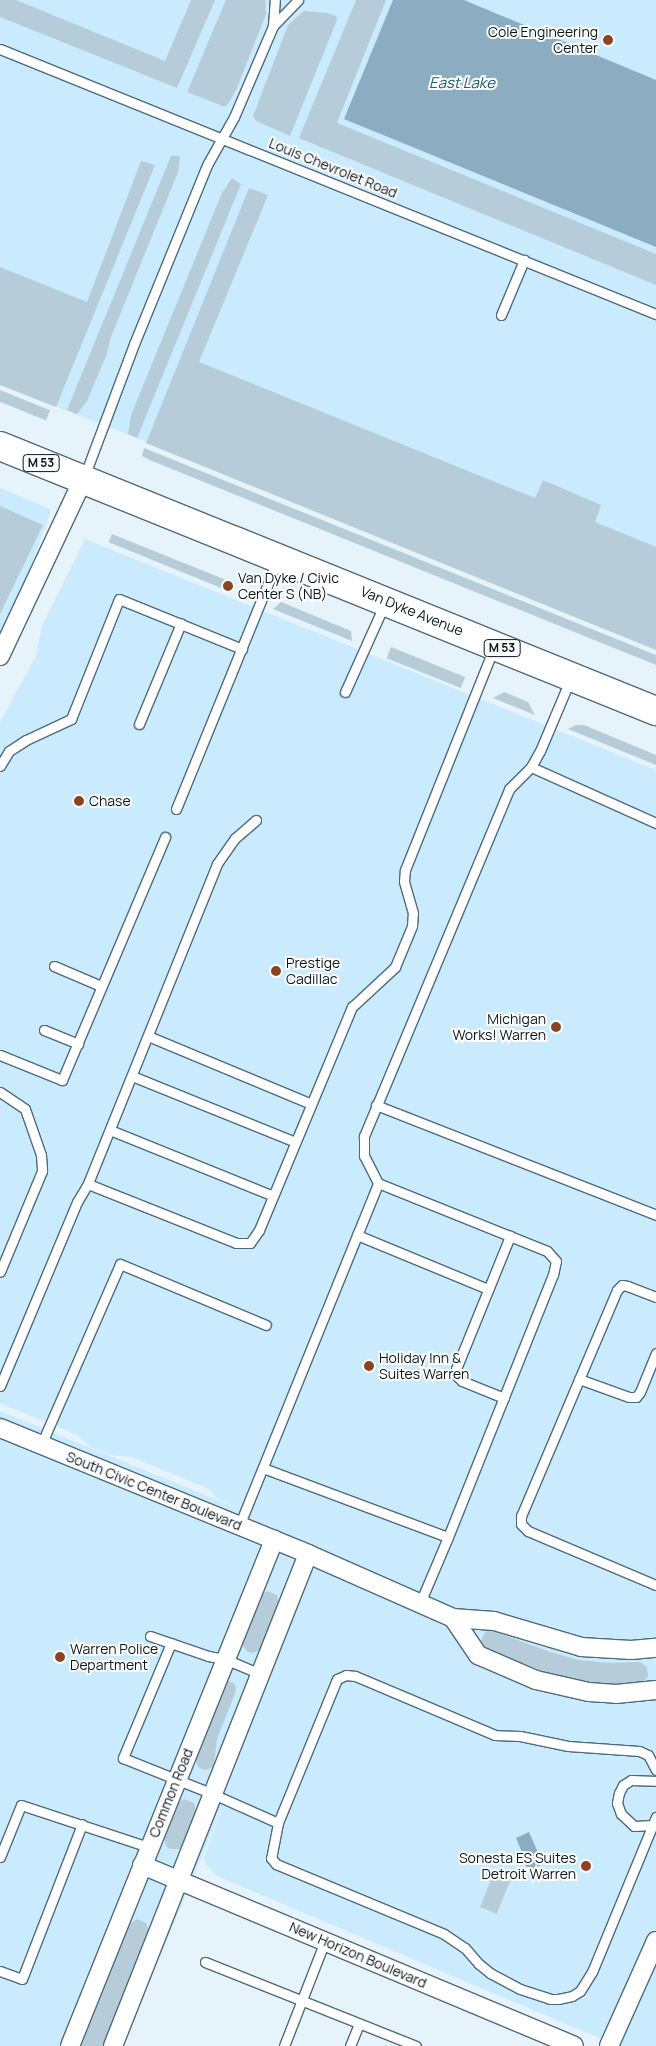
<!DOCTYPE html>
<style>
body{margin:0}
#map{position:relative;width:656px;height:2046px;overflow:hidden;background:#e6f3fb;font-family:Manrope,sans-serif}
div>[style]{position:absolute}
.built>*{inset:0;background:#caeafd}
.green>*{inset:0;background:#b7ccd9;transform-origin:0 0}
.water>*{inset:0;background:#8cadc1}
.roads{filter:drop-shadow(1px 0 #4e6b7c) drop-shadow(-1px 0 #4e6b7c) drop-shadow(0 1px #4e6b7c) drop-shadow(0 -1px #4e6b7c)}
.lane>*{height:9px;margin:-4.5px;padding:0 4.5px;transform-origin:4.5px;border-radius:4.5px;background:#fff}
.street>*{height:18px;margin:-9px;padding:0 9px;transform-origin:9px;border-radius:9px;background:#fff}
.primary>*{height:28px;margin:-14px;padding:0 14px;transform-origin:14px;border-radius:14px;background:#fff}
.dots>*{width:14px;height:14px;translate:-50% -50%;box-sizing:border-box;border:2px solid #fefefe;border-radius:50%}
span{translate:-50% -50%;white-space:nowrap;text-align:center;line-height:1.15;-webkit-text-stroke:4px #fefefe;paint-order:stroke}
.shield-label span{padding:1px 4px;background:#fefefe;border:1px solid;border-radius:4px;-webkit-text-stroke-width:0}
.shield-label{font-size:12px;color:#0b171d;font-weight:700}
.poi-label{font-size:14px;color:#0b171d}
.right{translate:-100% -50%;text-align:right}
.left{translate:0 -50%;text-align:left}
.street-label{font-size:14px;color:#0b171d}
.water-label{font-size:15px;color:#205977;font-style:italic}
</style>
<div id="map">
<div class="built">
<i style="clip-path:polygon(0 0,656px 0,656px 650px,137px 438px,0 385px)"></i>
<i style="clip-path:polygon(0 488px,50px 509px,50px 514px,0 649px)"></i>
<i style="clip-path:polygon(85px 539px,656px 770px,656px 2046px,618px 2046px,217px 1876px,206px 1864px,204px 1857px,224px 1803px,123px 2046px,0 2046px,0 1411px,254px 1515px,217px 1498px,209px 1489px,132px 1457px,111px 1455px,92px 1448px,77px 1435px,0 1403px,0 722px,36px 656px,42px 626px)"></i>
</div>
<div class="green">
<i style="clip-path:polygon(0 0,16px 0,165px 61px,191px 0,215px 0,177px 88px,0 17px)"></i>
<i style="clip-path:polygon(226px 0,265px 0,266px 14px,237px 88px,230px 101px,225px 107px,187px 92px)"></i>
<i style="clip-path:polygon(356px 0,386px 0,337px 123px,656px 254px,656px 285px,299px 138px)"></i>
<i style="clip-path:polygon(304px 11px,328px 13px,336px 16px,337px 20px,290px 136px,256px 121px,253px 116px,288px 25px)"></i>
<i style="clip-path:polygon(171px 156px,180px 156px,178px 172px,111px 337px,106px 356px,87px 401px,77px 414px,67px 410px)"></i>
<i style="clip-path:polygon(141px 161px,155px 165px,56px 407px,0 385px,0 267px,87px 302px)"></i>
<i style="clip-path:polygon(232px 178px,241px 184px,137px 438px,128px 434px,131px 415px,222px 193px)"></i>
<i style="clip-path:polygon(249px 188px,268px 195px,199px 362px,535px 498px,543px 480px,601px 505px,595px 522px,656px 547px,656px 650px,146px 443px)"></i>
<i style="left:0;top:390px;width:54px;height:11px;rotate:22deg"></i>
<i style="clip-path:polygon(144px 448px,656px 655px,656px 665px,152px 461px,142px 456px)"></i>
<i style="clip-path:polygon(0 506px,43px 525px,0 614px)"></i>
<i style="left:112px;top:534px;width:123px;height:9px;rotate:22deg"></i>
<i style="clip-path:polygon(281px 602px,351px 631px,352px 641px,273px 609px)"></i>
<i style="left:391px;top:647px;width:80px;height:12px;rotate:22deg"></i>
<i style="clip-path:polygon(504px 692px,528px 702px,535px 715px,493px 698px)"></i>
<i style="clip-path:polygon(576px 725px,584px 725px,656px 755px,656px 765px,568px 729px)"></i>
<i style="clip-path:polygon(267px 1591px,277px 1595px,279px 1604px,261px 1649px,253px 1653px,248px 1652px,242px 1645px,242px 1641px,259px 1596px)"></i>
<i style="clip-path:polygon(490px 1630px,550px 1652px,579px 1660px,610px 1663px,640px 1662px,647px 1667px,648px 1677px,641px 1683px,628px 1684px,591px 1683px,553px 1675px,485px 1648px,481px 1641px,485px 1632px)"></i>
<i style="clip-path:polygon(229px 1681px,235px 1684px,236px 1691px,217px 1739px,214px 1766px,206px 1770px,202px 1769px,198px 1767px,195px 1758px,224px 1686px)"></i>
<i style="clip-path:polygon(184px 1799px,194px 1803px,196px 1812px,183px 1845px,180px 1849px,170px 1849px,166px 1846px,164px 1838px,176px 1804px)"></i>
<i style="left:495px;top:1870px;width:18px;height:40px;rotate:22deg"></i>
<i style="clip-path:polygon(137px 1919px,146px 1923px,149px 1931px,103px 2046px,81px 2046px,129px 1924px)"></i>
</div>
<div class="water">
<i style="clip-path:polygon(393px 0,464px 0,656px 80px,656px 247px,344px 119px)"></i>
<i style="clip-path:polygon(529px 1832px,543px 1864px,530px 1870px,523px 1863px,524px 1857px,516px 1838px)"></i>
</div>
<div class="roads">
<div class="lane">
<i style="left:273px;top:26px;width:36px;rotate:-46deg"></i>
<i style="left:0;top:49px;width:708px;rotate:22deg"></i>
<i style="left:501px;top:315px;width:60px;rotate:-67.3deg"></i>
<i style="left:84px;top:477px;width:142px;rotate:-69.4deg"></i>
<i style="left:134px;top:344px;width:193px;rotate:-67.8deg"></i>
<i style="left:207px;top:165px;width:55px;rotate:-60.6deg"></i>
<i style="left:234px;top:117px;width:99px;rotate:-66.8deg"></i>
<i style="left:273px;top:26px;width:26px;rotate:-86deg"></i>
<i style="left:345px;top:692px;width:98px;rotate:-65.8deg"></i>
<i style="left:139px;top:724px;width:109px;rotate:-67.4deg"></i>
<i style="left:0;top:766px;width:17px;rotate:-59deg"></i>
<i style="left:9px;top:751px;width:20px;rotate:-33deg"></i>
<i style="left:26px;top:740px;width:50px;rotate:-25deg"></i>
<i style="left:71px;top:719px;width:129px;rotate:-68.2deg"></i>
<i style="left:119px;top:599px;width:133px;rotate:22.1deg"></i>
<i style="left:531px;top:767px;width:137px;rotate:24.1deg"></i>
<i style="left:176px;top:809px;width:267px;rotate:-67.8deg"></i>
<i style="left:256px;top:820px;width:28px;rotate:139deg"></i>
<i style="left:235px;top:838px;width:32px;rotate:125deg"></i>
<i style="left:217px;top:864px;width:345px;rotate:112deg"></i>
<i style="left:88px;top:1184px;width:159px;rotate:21.7deg"></i>
<i style="left:236px;top:1243px;width:14px"></i>
<i style="left:250px;top:1243px;width:16px;rotate:-55deg"></i>
<i style="left:259px;top:1230px;width:242px;rotate:-67.4deg"></i>
<i style="left:352px;top:1007px;width:59px;rotate:-42.9deg"></i>
<i style="left:395px;top:967px;width:44px;rotate:-67.5deg"></i>
<i style="left:412px;top:926px;width:13px;rotate:-86deg"></i>
<i style="left:413px;top:913px;width:33px;rotate:-106deg"></i>
<i style="left:404px;top:881px;width:11px;rotate:-85deg"></i>
<i style="left:405px;top:870px;width:239px;rotate:-68.2deg"></i>
<i style="left:54px;top:966px;width:51px;rotate:23.1deg"></i>
<i style="left:44px;top:1030px;width:37px;rotate:22deg"></i>
<i style="left:148px;top:1036px;width:177px;rotate:22.6deg"></i>
<i style="left:0;top:1055px;width:67px;rotate:22deg"></i>
<i style="left:62px;top:1080px;width:264px;rotate:-67deg"></i>
<i style="left:132px;top:1076px;width:176px;rotate:22deg"></i>
<i style="left:0;top:1092px;width:30px;rotate:34deg"></i>
<i style="left:25px;top:1109px;width:49px;rotate:70.8deg"></i>
<i style="left:41px;top:1155px;width:16px;rotate:86deg"></i>
<i style="left:42px;top:1171px;width:109px;rotate:112.6deg"></i>
<i style="left:376px;top:1105px;width:301px;rotate:21.4deg"></i>
<i style="left:110px;top:1130px;width:176px;rotate:22deg"></i>
<i style="left:357px;top:1235px;width:142px;rotate:22.4deg"></i>
<i style="left:656px;top:1297px;width:30px;rotate:-159deg"></i>
<i style="left:628px;top:1286px;width:6px;rotate:-171deg"></i>
<i style="left:622px;top:1285px;width:7px;rotate:135deg"></i>
<i style="left:617px;top:1290px;width:246px;rotate:113deg"></i>
<i style="left:521px;top:1516px;width:8px;rotate:90deg"></i>
<i style="left:521px;top:1524px;width:10px;rotate:45deg"></i>
<i style="left:528px;top:1531px;width:139px;rotate:22.9deg"></i>
<i style="left:579px;top:1379px;width:53px;rotate:19.8deg"></i>
<i style="left:629px;top:1397px;width:7px"></i>
<i style="left:636px;top:1397px;width:6px;rotate:-51deg"></i>
<i style="left:640px;top:1392px;width:42px;rotate:-67.7deg"></i>
<i style="left:0;top:1386px;width:199px;rotate:-67.3deg"></i>
<i style="left:77px;top:1202px;width:21px;rotate:-59deg"></i>
<i style="left:504px;top:1398px;width:45px;rotate:-158deg"></i>
<i style="left:462px;top:1381px;width:7px;rotate:-135deg"></i>
<i style="left:457px;top:1376px;width:7px;rotate:-98deg"></i>
<i style="left:456px;top:1369px;width:144px;rotate:-67.9deg"></i>
<i style="left:41px;top:1445px;width:197px;rotate:-66.4deg"></i>
<i style="left:120px;top:1264px;width:158px;rotate:22.7deg"></i>
<i style="left:263px;top:1468px;width:197px;rotate:20.5deg"></i>
<i style="left:239px;top:1526px;width:370px;rotate:-67.9deg"></i>
<i style="left:420px;top:1603px;width:72px;rotate:-67deg"></i>
<i style="left:448px;top:1537px;width:282px;rotate:-68.2deg"></i>
<i style="left:553px;top:1275px;width:14px;rotate:-78deg"></i>
<i style="left:556px;top:1261px;width:13px;rotate:-132deg"></i>
<i style="left:547px;top:1251px;width:182px;rotate:-158.1deg"></i>
<i style="left:378px;top:1183px;width:30px;rotate:-117deg"></i>
<i style="left:364px;top:1156px;width:20px;rotate:-90deg"></i>
<i style="left:364px;top:1136px;width:376px;rotate:-67.3deg"></i>
<i style="left:509px;top:789px;width:31px;rotate:-45deg"></i>
<i style="left:531px;top:767px;width:18px;rotate:-61deg"></i>
<i style="left:540px;top:751px;width:77px;rotate:-67.1deg"></i>
<i style="left:150px;top:1636px;width:61px;rotate:19deg"></i>
<i style="left:208px;top:1656px;width:17px;rotate:10deg"></i>
<i style="left:225px;top:1659px;width:38px;rotate:23deg"></i>
<i style="left:171px;top:1643px;width:125px;rotate:112.7deg"></i>
<i style="left:123px;top:1758px;width:97px;rotate:21.8deg"></i>
<i style="left:213px;top:1794px;width:71px;rotate:24deg"></i>
<i style="left:656px;top:1770px;width:17px;rotate:-118deg"></i>
<i style="left:648px;top:1755px;width:10px;rotate:-156deg"></i>
<i style="left:639px;top:1751px;width:71px;rotate:-176deg"></i>
<i style="left:568px;top:1746px;width:49px;rotate:-168.2deg"></i>
<i style="left:520px;top:1736px;width:25px;rotate:-178deg"></i>
<i style="left:495px;top:1735px;width:152px;rotate:-157.1deg"></i>
<i style="left:355px;top:1676px;width:9px;rotate:-174deg"></i>
<i style="left:346px;top:1675px;width:10px;rotate:156deg"></i>
<i style="left:337px;top:1679px;width:156px;rotate:112.3deg"></i>
<i style="left:278px;top:1823px;width:36px;rotate:101deg"></i>
<i style="left:271px;top:1858px;width:8px;rotate:50deg"></i>
<i style="left:276px;top:1864px;width:182px;rotate:22.6deg"></i>
<i style="left:444px;top:1934px;width:25px;rotate:34deg"></i>
<i style="left:465px;top:1948px;width:21px;rotate:49deg"></i>
<i style="left:479px;top:1964px;width:14px;rotate:39deg"></i>
<i style="left:490px;top:1973px;width:34px;rotate:28deg"></i>
<i style="left:520px;top:1989px;width:32px;rotate:18deg"></i>
<i style="left:550px;top:1999px;width:8px"></i>
<i style="left:558px;top:1999px;width:14px;rotate:-12deg"></i>
<i style="left:572px;top:1996px;width:9px;rotate:-32deg"></i>
<i style="left:580px;top:1991px;width:22px;rotate:-58deg"></i>
<i style="left:592px;top:1972px;width:168px;rotate:-67.6deg"></i>
<i style="left:653px;top:1825px;width:19px;rotate:177deg"></i>
<i style="left:634px;top:1826px;width:18px;rotate:-137deg"></i>
<i style="left:621px;top:1814px;width:12px;rotate:-110deg"></i>
<i style="left:617px;top:1803px;width:10px;rotate:-79deg"></i>
<i style="left:619px;top:1793px;width:9px;rotate:-63deg"></i>
<i style="left:623px;top:1785px;width:9px;rotate:-32deg"></i>
<i style="left:631px;top:1780px;width:25px;rotate:2deg"></i>
<i style="left:0;top:1857px;width:56px;rotate:-68deg"></i>
<i style="left:21px;top:1805px;width:135px;rotate:18.2deg"></i>
<i style="left:205px;top:1962px;width:227px;rotate:21.7deg"></i>
<i style="left:0;top:1971px;width:23px;rotate:20deg"></i>
<i style="left:22px;top:1979px;width:166px;rotate:-68.8deg"></i>
<i style="left:284px;top:2046px;width:113px;rotate:-68.7deg"></i>
<i style="left:350px;top:2046px;width:24px;rotate:-68deg"></i>
</div>
<div class="street">
<i style="left:0;top:656px;width:195px;rotate:-64.8deg"></i>
<i style="left:0;top:1428px;width:333px;rotate:22.2deg"></i>
<i style="left:308px;top:1554px;width:158px;rotate:23.8deg"></i>
<i style="left:453px;top:1618px;width:41px;rotate:4.2deg"></i>
<i style="left:494px;top:1621px;width:91px;rotate:16.6deg"></i>
<i style="left:581px;top:1647px;width:50px;rotate:3.4deg"></i>
<i style="left:631px;top:1650px;width:25px;rotate:-5deg"></i>
<i style="left:453px;top:1618px;width:45px;rotate:56deg"></i>
<i style="left:478px;top:1655px;width:63px;rotate:23.3deg"></i>
<i style="left:536px;top:1680px;width:54px;rotate:12.8deg"></i>
<i style="left:589px;top:1692px;width:27px;rotate:4deg"></i>
<i style="left:616px;top:1694px;width:40px;rotate:-5.7deg"></i>
<i style="left:142px;top:1865px;width:468px;rotate:22.7deg"></i>
<i style="left:70px;top:2046px;width:546px;rotate:-68.04deg"></i>
<i style="left:113px;top:2046px;width:529px;rotate:-68.38deg"></i>
<i style="left:609px;top:2046px;width:115px;rotate:-65.9deg"></i>
</div>
<div class="primary">
<i style="left:0;top:446px;width:708px;rotate:22deg"></i>
</div>
</div>
<div class="dots">
<i style="left:608px;top:40px;background:#8b4422"></i>
<i style="left:228px;top:586px;background:#8b4422"></i>
<i style="left:79px;top:801px;background:#8b4422"></i>
<i style="left:276px;top:971px;background:#8b4422"></i>
<i style="left:556px;top:1027px;background:#8b4422"></i>
<i style="left:369px;top:1366px;background:#8b4422"></i>
<i style="left:60px;top:1657px;background:#8b4422"></i>
<i style="left:586px;top:1866px;background:#8b4422"></i>
</div>
<div class="shield-label">
<span style="left:41px;top:463px">M 53</span>
<span style="left:502px;top:648px">M 53</span>
</div>
<div class="poi-label">
<span class="right" style="left:598px;top:40px">Cole Engineering<br>Center</span>
<span class="left" style="left:238px;top:586px">Van Dyke / Civic<br>Center S (NB)</span>
<span class="left" style="left:89px;top:801px">Chase</span>
<span class="left" style="left:286px;top:971px">Prestige<br>Cadillac</span>
<span class="right" style="left:546px;top:1027px">Michigan<br>Works! Warren</span>
<span class="left" style="left:379px;top:1366px">Holiday Inn &amp;<br>Suites Warren</span>
<span class="left" style="left:70px;top:1657px">Warren Police<br>Department</span>
<span class="right" style="left:576px;top:1866px">Sonesta ES Suites<br>Detroit Warren</span>
</div>
<div class="street-label">
<span style="left:333px;top:168px;rotate:22deg">Louis Chevrolet Road</span>
<span style="left:412px;top:611px;rotate:22deg">Van Dyke Avenue</span>
<span style="left:154px;top:1491px;rotate:22deg">South Civic Center Boulevard</span>
<span style="left:171px;top:1793px;rotate:-68deg">Common Road</span>
<span style="left:358px;top:1955px;rotate:23deg">New Horizon Boulevard</span>
</div>
<div class="water-label">
<span style="left:462px;top:83px">East Lake</span>
</div>
</div>
